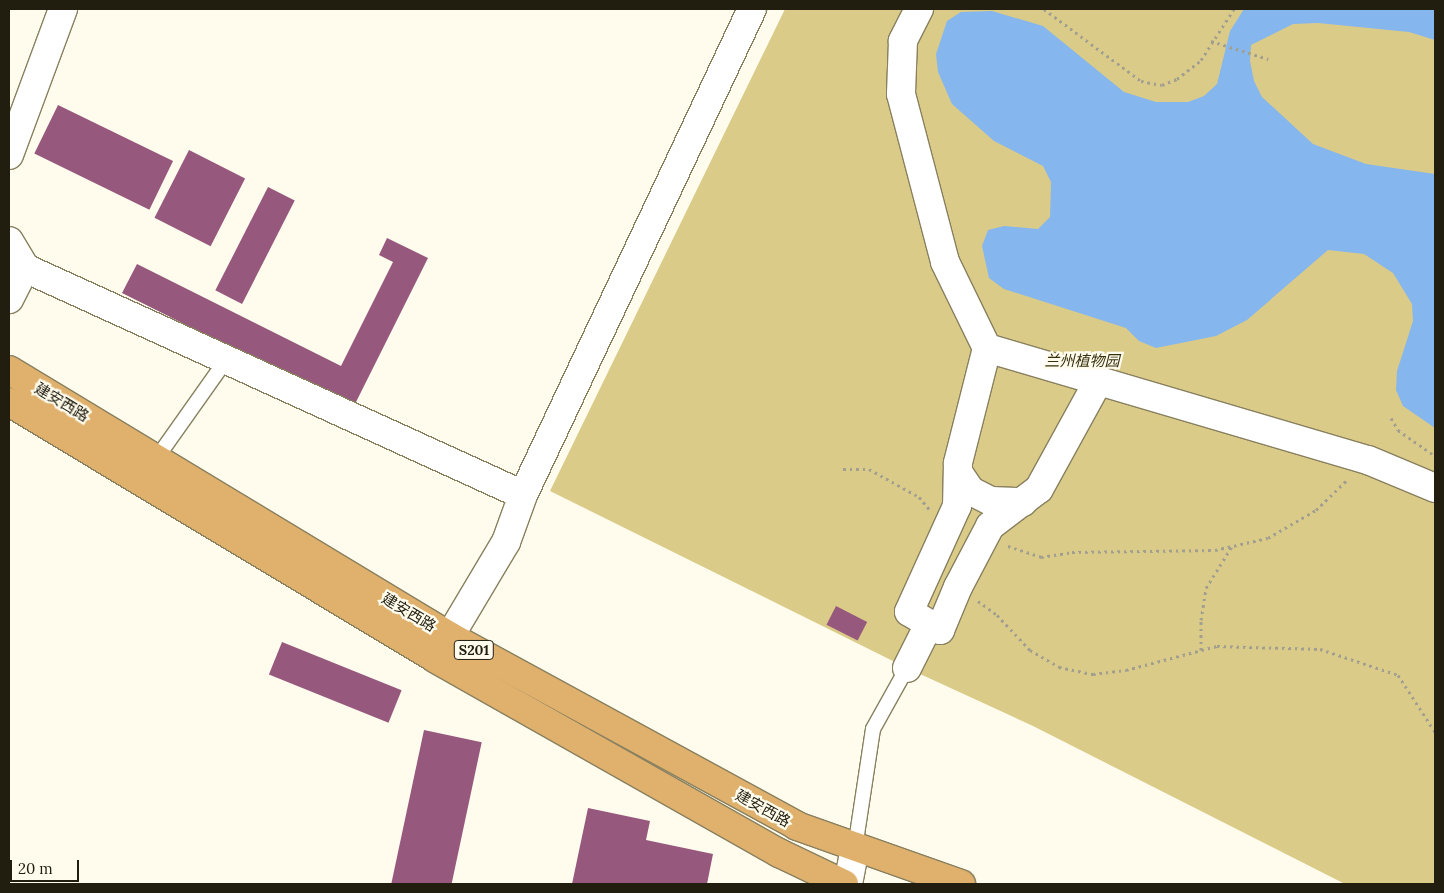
<!DOCTYPE html>
<meta charset="utf-8">
<style>
body{margin:0}
#map{position:relative;width:1444px;height:893px;overflow:hidden;background:#fffced;font-family:Lora,"Noto Sans SC",serif}
div>[style]{position:absolute}
.green>*{inset:0;background:#dbcb89}
.water>*{inset:0;background:#85b6ed}
.building>*{inset:0;background:#97587e;transform-origin:0 0}
.path>*{height:3px;margin-top:-1.5px;transform-origin:0;background:repeating-linear-gradient(90deg,#a29f91 0 2.5px,transparent 0 6.5px)}
.roads{filter:drop-shadow(1px 0 #88805f) drop-shadow(-1px 0 #88805f) drop-shadow(0 1px #88805f) drop-shadow(0 -1px #88805f)}
.lane>*{height:14px;margin:-7px;padding:0 7px;transform-origin:7px;border-radius:7px;background:#fff}
.street>*{height:28px;margin:-14px;padding:0 14px;transform-origin:14px;border-radius:14px;background:#fff}
.secondary>*{height:28px;margin:-14px;padding:0 14px;transform-origin:14px;border-radius:14px;background:#fff}
.primary>*{height:28px;margin:-14px;padding:0 14px;transform-origin:14px;border-radius:14px;background:#e0b06d}
span{translate:-50% -50%;white-space:nowrap;text-align:center;line-height:1.15;-webkit-text-stroke:4.5px #fffced;paint-order:stroke}
.shield-label span{padding:1px 4px;background:#fffced;border:1px solid;border-radius:4px;-webkit-text-stroke-width:0}
.shield-label{font-size:14px;color:#211e10;font-weight:700}
.park-label{font-size:15px;color:#362e0d;font-style:italic}
.street-label{font-size:15px;color:#211e10}
.frame{position:absolute;inset:0;border:10px solid #211e10;pointer-events:none}
.scale{position:absolute;left:10px;top:860px;width:69px;height:22px;box-sizing:border-box;border:2px solid #211e10;border-top:0;padding-left:6px;font-size:15px;line-height:18px;white-space:nowrap;color:#211e10;-webkit-text-stroke:4px #fffced;paint-order:stroke}
</style>
<div id="map">
<div class="green">
<i style="clip-path:polygon(785px 9px,1435px 9px,1435px 884px,1345px 884px,1033px 726px,907px 668px,550px 491px)"></i>
</div>
<div class="water">
<i style="clip-path:polygon(1244px 9px,1435px 9px,1435px 40px,1409px 32px,1318px 23px,1293px 24px,1251px 45px,1250px 61px,1254px 81px,1262px 97px,1313px 144px,1366px 164px,1435px 174px,1435px 428px,1403px 406px,1396px 390px,1397px 371px,1413px 321px,1412px 304px,1393px 273px,1364px 254px,1328px 250px,1247px 320px,1216px 336px,1156px 348px,1139px 341px,1126px 328px,1004px 289px,989px 278px,982px 246px,988px 230px,1004px 226px,1038px 229px,1050px 217px,1051px 182px,1043px 166px,994px 141px,952px 104px,938px 72px,936px 54px,947px 21px,961px 12px,992px 11px,1043px 26px,1124px 92px,1156px 102px,1188px 102px,1204px 96px,1217px 84px,1230px 31px)"></i>
</div>
<div class="building">
<i style="left:58px;top:105px;width:128px;height:54px;rotate:26deg"></i>
<i style="left:189px;top:150px;width:63px;height:76px;rotate:27deg"></i>
<i style="left:268px;top:187px;width:30px;height:116px;rotate:27deg"></i>
<i style="clip-path:polygon(387px 238px,428px 258px,353px 408px,122px 293px,137px 264px,341px 366px,393px 262px,379px 255px)"></i>
<i style="left:836px;top:606px;width:35px;height:21px;rotate:27deg"></i>
<i style="left:282px;top:642px;width:129px;height:35px;rotate:22deg"></i>
<i style="left:424px;top:730px;width:59px;height:157px;rotate:12deg"></i>
<i style="clip-path:polygon(588px 808px,650px 821px,646px 840px,713px 854px,707px 884px,572px 884px)"></i>
</div>
<div class="path">
<i style="left:1044px;top:9px;width:121px;rotate:36.6deg"></i>
<i style="left:1141px;top:81px;width:21px;rotate:11deg"></i>
<i style="left:1162px;top:85px;width:16px;rotate:-22deg"></i>
<i style="left:1177px;top:79px;width:31px;rotate:-38deg"></i>
<i style="left:1201px;top:60px;width:61px;rotate:-57.1deg"></i>
<i style="left:1211px;top:41px;width:60px;rotate:17.5deg"></i>
<i style="left:1391px;top:418px;width:14px;rotate:60deg"></i>
<i style="left:1398px;top:430px;width:45px;rotate:35.1deg"></i>
<i style="left:843px;top:469px;width:26px"></i>
<i style="left:869px;top:469px;width:57px;rotate:29.2deg"></i>
<i style="left:919px;top:497px;width:16px;rotate:50deg"></i>
<i style="left:1008px;top:546px;width:35px;rotate:18deg"></i>
<i style="left:1041px;top:557px;width:31px;rotate:-9deg"></i>
<i style="left:1072px;top:552px;width:143px;rotate:-0.8deg"></i>
<i style="left:1215px;top:550px;width:54px;rotate:-12.8deg"></i>
<i style="left:1268px;top:538px;width:56px;rotate:-30.3deg"></i>
<i style="left:1316px;top:510px;width:43px;rotate:-44.1deg"></i>
<i style="left:978px;top:601px;width:24px;rotate:36deg"></i>
<i style="left:997px;top:615px;width:48px;rotate:46.7deg"></i>
<i style="left:1030px;top:650px;width:34px;rotate:30deg"></i>
<i style="left:1059px;top:667px;width:35px;rotate:12deg"></i>
<i style="left:1093px;top:674px;width:33px;rotate:-7deg"></i>
<i style="left:1126px;top:670px;width:94px;rotate:-14.8deg"></i>
<i style="left:1217px;top:646px;width:103px;rotate:1.7deg"></i>
<i style="left:1320px;top:649px;width:82px;rotate:18.4deg"></i>
<i style="left:1398px;top:675px;width:68px;rotate:57deg"></i>
<i style="left:1201px;top:650px;width:30px;rotate:-90deg"></i>
<i style="left:1201px;top:620px;width:32px;rotate:-81deg"></i>
<i style="left:1206px;top:588px;width:49px;rotate:-58.2deg"></i>
</div>
<div class="roads">
<div class="lane">
<i style="left:156px;top:459px;width:121px;rotate:-54.7deg"></i>
<i style="left:855px;top:848px;width:120px;rotate:-81.4deg"></i>
<i style="left:873px;top:729px;width:70px;rotate:-60.9deg"></i>
</div>
<div class="street">
<i style="left:919px;top:9px;width:36px;rotate:117deg"></i>
<i style="left:903px;top:41px;width:53px;rotate:92.2deg"></i>
<i style="left:901px;top:94px;width:174px;rotate:75.3deg"></i>
<i style="left:945px;top:262px;width:96px;rotate:64deg"></i>
<i style="left:987px;top:348px;width:119px;rotate:104.2deg"></i>
<i style="left:958px;top:463px;width:43px;rotate:91.3deg"></i>
<i style="left:957px;top:506px;width:116px;rotate:114.4deg"></i>
<i style="left:909px;top:612px;width:36px;rotate:30deg"></i>
<i style="left:940px;top:630px;width:47px;rotate:-67.3deg"></i>
<i style="left:958px;top:587px;width:69px;rotate:-62.3deg"></i>
<i style="left:990px;top:526px;width:61px;rotate:-37.1deg"></i>
<i style="left:1039px;top:489px;width:124px;rotate:-61.2deg"></i>
<i style="left:9px;top:155px;width:156px;rotate:-69.7deg"></i>
<i style="left:9px;top:241px;width:31px;rotate:59deg"></i>
<i style="left:25px;top:268px;width:35px;rotate:117deg"></i>
<i style="left:25px;top:268px;width:547px;rotate:24.5deg"></i>
<i style="left:987px;top:348px;width:397px;rotate:16.4deg"></i>
<i style="left:1368px;top:460px;width:73px;rotate:22.7deg"></i>
<i style="left:958px;top:472px;width:23px;rotate:56deg"></i>
<i style="left:971px;top:491px;width:22px;rotate:27deg"></i>
<i style="left:991px;top:501px;width:32px;rotate:2deg"></i>
<i style="left:438px;top:656px;width:133px;rotate:-59.2deg"></i>
<i style="left:506px;top:542px;width:50px;rotate:-70.1deg"></i>
<i style="left:523px;top:495px;width:537px;rotate:-64.77deg"></i>
<i style="left:907px;top:668px;width:49px;rotate:-63.4deg"></i>
</div>
<div class="secondary">
<i style="left:848px;top:884px;width:37px;rotate:-79deg"></i>
</div>
<div class="primary">
<i style="left:9px;top:370px;width:516px;rotate:31.14deg"></i>
<i style="left:451px;top:637px;width:394px;rotate:28.6deg"></i>
<i style="left:797px;top:826px;width:174px;rotate:19.5deg"></i>
<i style="left:9px;top:402px;width:498px;rotate:31deg"></i>
<i style="left:436px;top:659px;width:394px;rotate:29.5deg"></i>
<i style="left:779px;top:853px;width:72px;rotate:25.5deg"></i>
</div>
</div>
<div class="shield-label">
<span style="left:474px;top:650px">S201</span>
</div>
<div class="park-label">
<span style="left:1082px;top:361px">兰州植物园</span>
</div>
<div class="street-label">
<span style="left:62px;top:402px;rotate:31deg">建安西路</span>
<span style="left:409px;top:612px;rotate:31deg">建安西路</span>
<span style="left:763px;top:808px;rotate:29deg">建安西路</span>
</div>
<div class="frame"></div>
<div class="scale">20 m</div>
</div>
